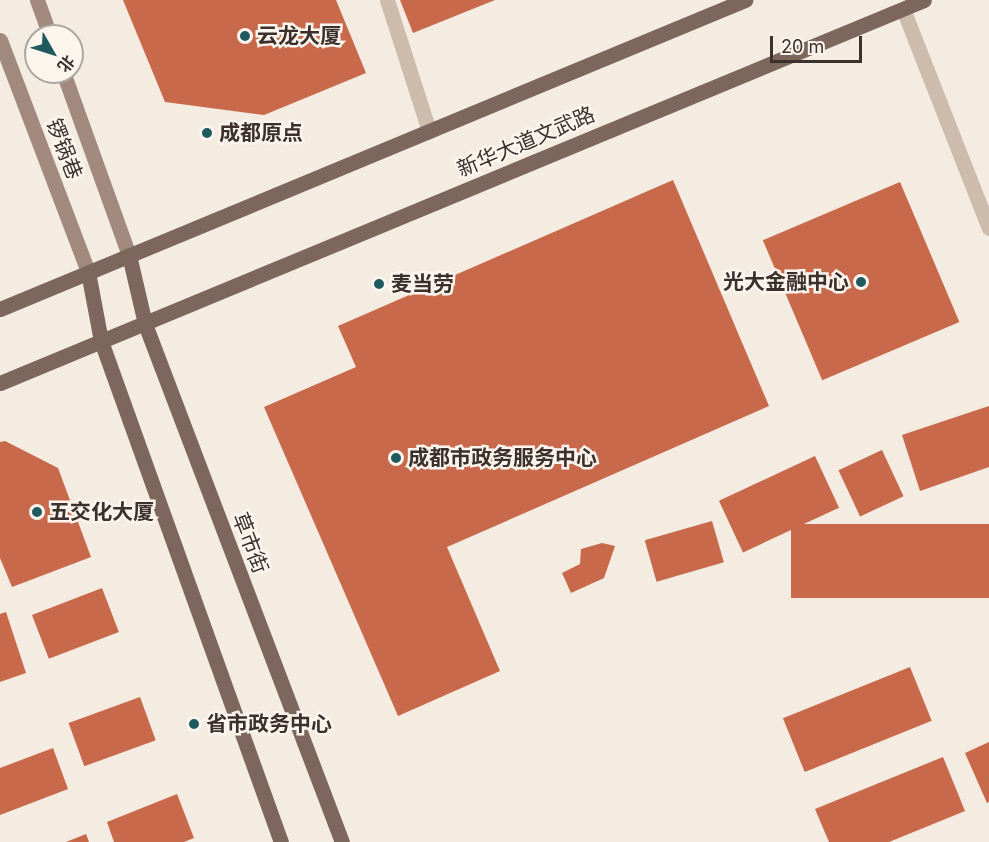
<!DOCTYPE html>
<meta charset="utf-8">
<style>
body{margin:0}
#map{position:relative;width:989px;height:842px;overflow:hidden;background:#f4ebe1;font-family:Inter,"Noto Sans SC",sans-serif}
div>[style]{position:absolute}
.building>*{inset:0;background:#c8694b;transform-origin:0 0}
.service>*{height:15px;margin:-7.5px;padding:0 7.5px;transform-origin:7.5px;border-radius:7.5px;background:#cdbbac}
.minor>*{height:15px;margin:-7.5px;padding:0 7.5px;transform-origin:7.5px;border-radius:7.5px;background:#cdbbac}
.secondary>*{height:15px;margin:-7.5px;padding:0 7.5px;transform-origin:7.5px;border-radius:7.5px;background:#a18a7d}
.primary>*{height:15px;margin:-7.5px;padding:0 7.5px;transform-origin:7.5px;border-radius:7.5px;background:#7d675c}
.dots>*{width:16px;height:16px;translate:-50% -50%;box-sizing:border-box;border:3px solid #fbf5ee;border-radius:50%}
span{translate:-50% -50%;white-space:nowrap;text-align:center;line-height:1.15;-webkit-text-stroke:5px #fbf5ee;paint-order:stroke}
.poi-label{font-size:21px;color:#3b302b;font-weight:700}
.left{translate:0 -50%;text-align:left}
.right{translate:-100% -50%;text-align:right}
.street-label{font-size:21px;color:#3b302b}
.north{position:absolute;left:24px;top:24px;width:60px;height:60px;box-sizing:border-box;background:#fbf5ee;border:2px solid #aea6a0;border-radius:50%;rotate:129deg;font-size:16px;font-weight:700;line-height:24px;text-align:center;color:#3b302b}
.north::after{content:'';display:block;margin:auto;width:21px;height:27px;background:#1f5a5e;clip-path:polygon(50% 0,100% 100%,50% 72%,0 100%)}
.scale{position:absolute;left:770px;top:36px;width:92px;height:27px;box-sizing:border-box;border:3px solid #3b302b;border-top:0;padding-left:8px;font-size:18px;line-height:21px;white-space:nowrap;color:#3b302b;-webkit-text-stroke:4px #fbf5ee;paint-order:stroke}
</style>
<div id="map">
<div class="building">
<i style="clip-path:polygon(123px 0,336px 0,366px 73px,264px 115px,165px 102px)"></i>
<i style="clip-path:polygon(400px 0,495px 0,413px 33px)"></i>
<i style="clip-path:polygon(673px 180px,769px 406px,447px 547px,500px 671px,398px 716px,264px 407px,356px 367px,338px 326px)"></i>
<i style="left:900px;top:182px;width:152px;height:149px;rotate:67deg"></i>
<i style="clip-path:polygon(989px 406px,989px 467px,920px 491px,902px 435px)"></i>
<i style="clip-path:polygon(5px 441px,58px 468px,91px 557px,12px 587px,0 558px,0 442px)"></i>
<i style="left:882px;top:450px;width:51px;height:48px;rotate:65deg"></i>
<i style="left:815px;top:456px;width:57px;height:106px;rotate:65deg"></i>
<i style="left:712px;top:521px;width:43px;height:70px;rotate:74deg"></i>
<i style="left:989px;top:524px;width:74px;height:198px;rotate:90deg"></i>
<i style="clip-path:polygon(602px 543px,615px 546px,604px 578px,571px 593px,562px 573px,580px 564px,581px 549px)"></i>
<i style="left:102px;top:588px;width:47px;height:75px;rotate:69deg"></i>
<i style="clip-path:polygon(6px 612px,26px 673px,0 682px,0 614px)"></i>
<i style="left:910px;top:667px;width:58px;height:137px;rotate:68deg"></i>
<i style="left:140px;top:697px;width:46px;height:76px;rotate:70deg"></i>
<i style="clip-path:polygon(989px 742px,989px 802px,987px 803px,965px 753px)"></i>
<i style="clip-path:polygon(53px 748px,68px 789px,0 815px,0 768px)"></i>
<i style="clip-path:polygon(943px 757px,965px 811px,889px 842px,829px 842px,815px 809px)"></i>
<i style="clip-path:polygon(177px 794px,194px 838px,184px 842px,114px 842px,107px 822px)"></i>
<i style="clip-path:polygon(86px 834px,89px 842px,66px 842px)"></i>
</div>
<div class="service">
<i style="left:387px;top:0;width:138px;rotate:72.2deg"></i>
</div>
<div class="minor">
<i style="left:903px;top:9px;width:235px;rotate:68.6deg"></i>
</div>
<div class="secondary">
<i style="left:37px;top:0;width:38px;rotate:70deg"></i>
<i style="left:0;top:40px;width:248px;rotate:69.2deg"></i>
<i style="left:63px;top:72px;width:195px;rotate:70.2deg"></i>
</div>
<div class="primary">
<i style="left:129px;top:255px;width:71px;rotate:76.9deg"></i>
<i style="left:145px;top:324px;width:554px;rotate:69.18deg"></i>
<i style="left:88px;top:272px;width:70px;rotate:79.3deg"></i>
<i style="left:101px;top:341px;width:532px;rotate:70.24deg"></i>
<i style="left:0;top:309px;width:807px;rotate:-22.53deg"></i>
<i style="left:0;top:383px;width:1000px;rotate:-22.51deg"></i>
</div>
<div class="dots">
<i style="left:245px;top:36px;background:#1f5a5e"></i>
<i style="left:207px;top:133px;background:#1f5a5e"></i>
<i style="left:861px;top:282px;background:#1f5a5e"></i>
<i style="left:379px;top:284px;background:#1f5a5e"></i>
<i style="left:396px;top:458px;background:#1f5a5e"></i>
<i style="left:37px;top:512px;background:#1f5a5e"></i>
<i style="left:194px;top:724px;background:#1f5a5e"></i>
</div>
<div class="poi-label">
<span class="left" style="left:257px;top:36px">云龙大厦</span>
<span class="left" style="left:219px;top:133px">成都原点</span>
<span class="right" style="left:849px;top:282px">光大金融中心</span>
<span class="left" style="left:391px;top:284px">麦当劳</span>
<span class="left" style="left:408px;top:458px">成都市政务服务中心</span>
<span class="left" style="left:49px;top:512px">五交化大厦</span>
<span class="left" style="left:206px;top:724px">省市政务中心</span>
</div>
<div class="street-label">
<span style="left:526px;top:142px;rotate:-23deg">新华大道文武路</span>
<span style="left:64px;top:149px;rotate:69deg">锣锅巷</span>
<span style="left:250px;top:543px;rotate:69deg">草市街</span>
</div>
<div class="north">北</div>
<div class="scale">20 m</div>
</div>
